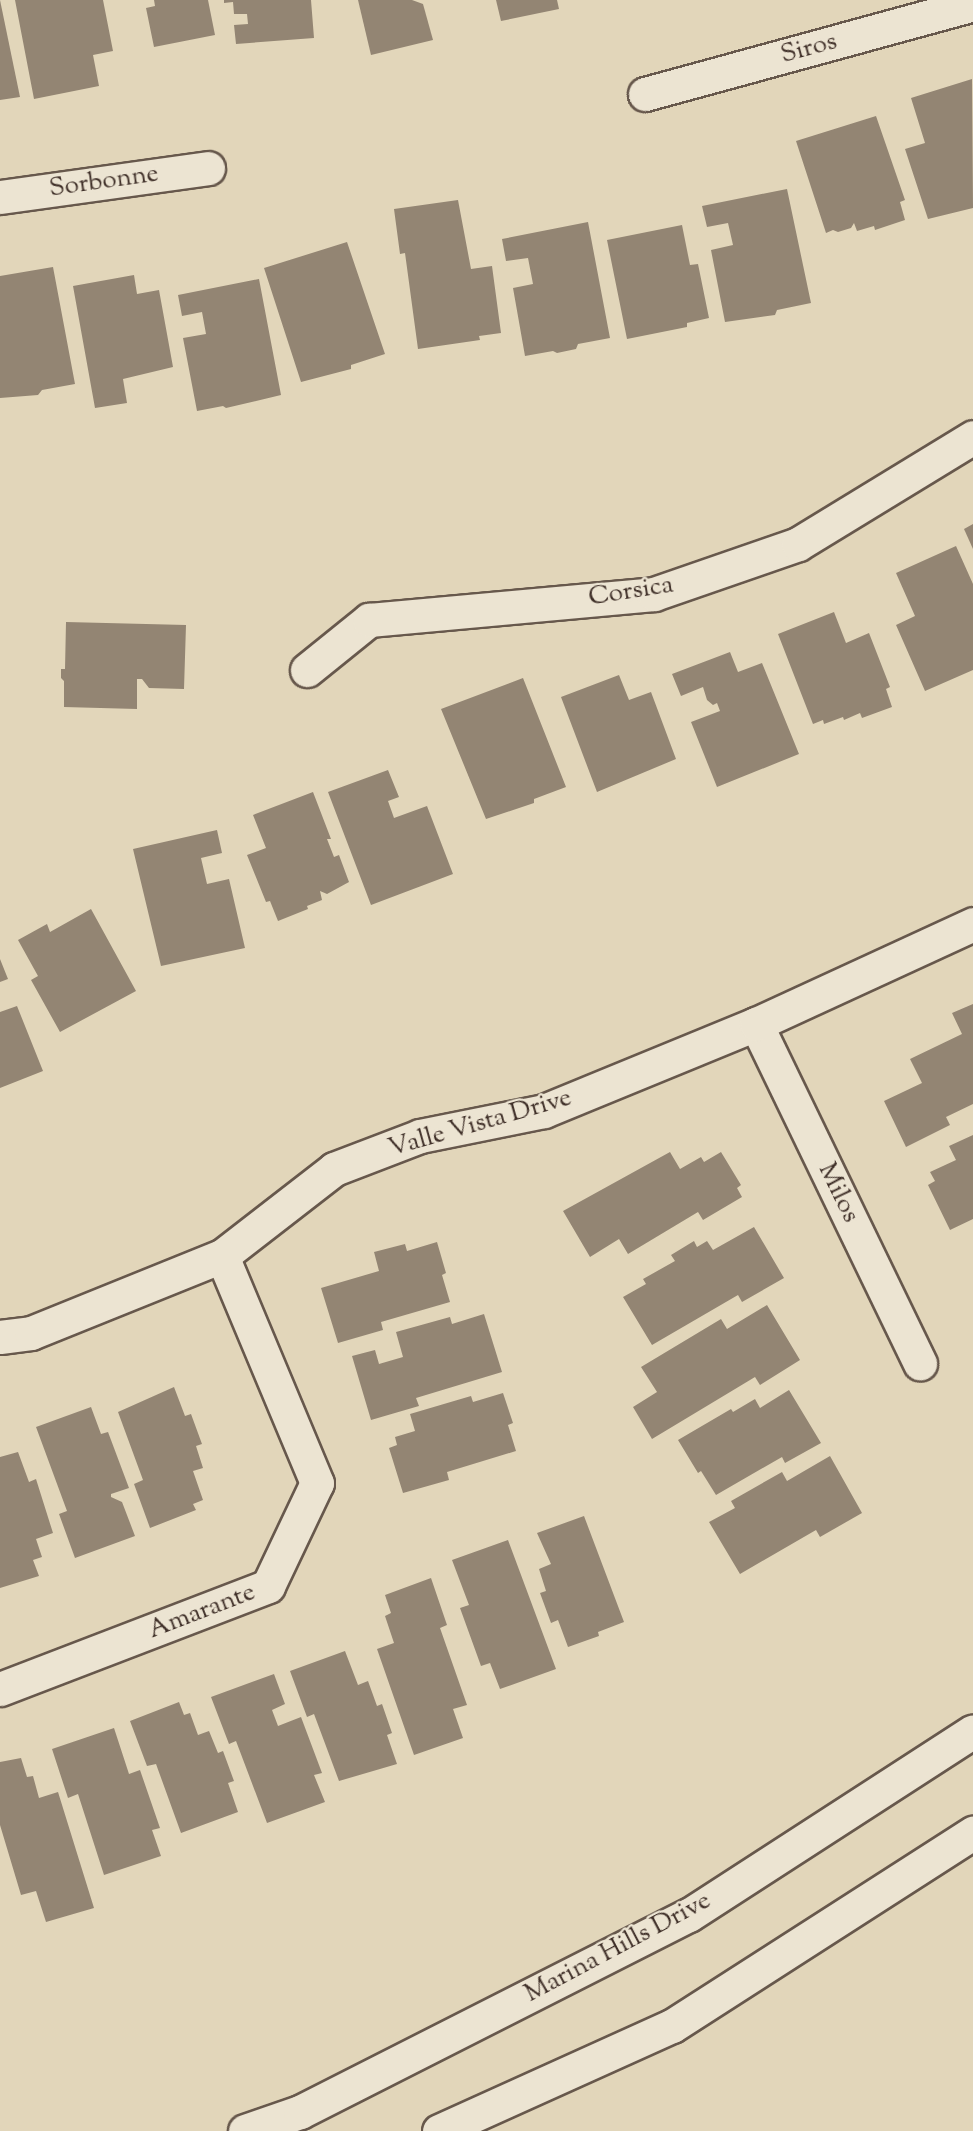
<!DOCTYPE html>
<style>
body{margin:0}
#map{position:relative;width:973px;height:2131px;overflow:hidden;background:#e2d6ba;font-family:"Sorts Mill Goudy",serif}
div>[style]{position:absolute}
.building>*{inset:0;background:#938573}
.roads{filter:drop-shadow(2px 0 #67584c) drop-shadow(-2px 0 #67584c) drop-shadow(0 2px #67584c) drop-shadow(0 -2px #67584c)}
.minor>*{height:33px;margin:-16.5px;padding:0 16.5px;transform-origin:16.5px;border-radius:16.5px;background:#ece4d2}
span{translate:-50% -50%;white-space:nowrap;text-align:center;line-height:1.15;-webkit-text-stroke:4.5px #ece4d2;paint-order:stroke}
.street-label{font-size:26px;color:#3e2e27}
</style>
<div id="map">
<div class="building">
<i style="clip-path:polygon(0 0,20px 97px,0 100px)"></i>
<i style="clip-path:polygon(15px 0,103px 0,113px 51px,93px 55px,99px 86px,34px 99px)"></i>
<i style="clip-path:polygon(154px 0,208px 0,215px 35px,154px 47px,146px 8px,155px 6px)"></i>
<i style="clip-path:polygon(224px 0,311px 0,314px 38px,236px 44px,234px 25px,248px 24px,247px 14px,234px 14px,233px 2px,224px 3px)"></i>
<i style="clip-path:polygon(358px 0,412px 0,423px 4px,433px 40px,371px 55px)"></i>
<i style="clip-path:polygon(496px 0,557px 0,559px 9px,501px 21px)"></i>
<i style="clip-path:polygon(972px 79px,973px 208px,928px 219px,905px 149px,925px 143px,911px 98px)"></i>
<i style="clip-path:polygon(876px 116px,905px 200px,900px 202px,905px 220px,875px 230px,874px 226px,857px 231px,854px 223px,851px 228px,838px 232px,833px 230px,826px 233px,796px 141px)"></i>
<i style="clip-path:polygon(787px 189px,811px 303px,777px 310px,775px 315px,725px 322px,711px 250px,733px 245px,728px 223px,707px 227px,702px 206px)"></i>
<i style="clip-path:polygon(458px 200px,471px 269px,492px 266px,501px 333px,479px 336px,480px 340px,418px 349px,405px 253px,400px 254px,394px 209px)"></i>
<i style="clip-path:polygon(588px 222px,610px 338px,578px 344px,576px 349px,557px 353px,553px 351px,525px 356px,513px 288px,533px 284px,528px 258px,506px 261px,502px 239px)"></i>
<i style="clip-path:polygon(682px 225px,690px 265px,698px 264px,709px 318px,687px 323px,687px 327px,627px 339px,607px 240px)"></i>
<i style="clip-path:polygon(347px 242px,385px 354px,351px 365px,351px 369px,301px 382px,264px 268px)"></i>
<i style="clip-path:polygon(53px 267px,75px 384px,42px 390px,38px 395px,0 398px,0 276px)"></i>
<i style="clip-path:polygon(134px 275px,137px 294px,159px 290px,173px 367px,123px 379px,127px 403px,95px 408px,73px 286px)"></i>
<i style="clip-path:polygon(259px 279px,281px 395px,226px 408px,223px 406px,197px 411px,183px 338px,206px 334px,202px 312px,182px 316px,178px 295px)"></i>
<i style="clip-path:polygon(973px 524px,973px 549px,964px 529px)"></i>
<i style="clip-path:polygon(956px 546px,973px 584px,973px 670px,925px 691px,896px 625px,915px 616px,896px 573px)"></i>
<i style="clip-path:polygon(834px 612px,846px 643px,869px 633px,890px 687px,886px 689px,892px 707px,862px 718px,860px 713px,844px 720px,843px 717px,824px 724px,823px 720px,813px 724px,778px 634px)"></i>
<i style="clip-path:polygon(66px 622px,186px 625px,184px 689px,149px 688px,142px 679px,137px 679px,137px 709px,64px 707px,64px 681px,61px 678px,61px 669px,65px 669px)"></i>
<i style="clip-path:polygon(730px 652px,738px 672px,762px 663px,799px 754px,717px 787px,691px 722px,720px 711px,717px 703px,713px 705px,707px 700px,703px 687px,681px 696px,672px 674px)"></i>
<i style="clip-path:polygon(619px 675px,629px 700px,651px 692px,676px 759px,597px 792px,561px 697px)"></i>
<i style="clip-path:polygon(523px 678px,566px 787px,534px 799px,534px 803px,486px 819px,441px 709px)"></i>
<i style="clip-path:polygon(388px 770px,399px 797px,388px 801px,394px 818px,427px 806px,453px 874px,371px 905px,328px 792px)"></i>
<i style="clip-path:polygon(313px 792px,331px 839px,327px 839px,334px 857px,339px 855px,349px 882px,327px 894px,320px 891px,322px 900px,307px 906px,308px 909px,278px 921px,270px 901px,266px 902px,247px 855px,266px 848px,253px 815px)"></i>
<i style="clip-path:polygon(217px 830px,222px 853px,201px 858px,207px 884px,229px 879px,245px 948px,161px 966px,133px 849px)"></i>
<i style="clip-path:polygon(91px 909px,136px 991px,60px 1032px,31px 980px,38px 976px,18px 940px,47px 924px,50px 932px)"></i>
<i style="clip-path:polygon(0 959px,8px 979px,0 982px)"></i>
<i style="clip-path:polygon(973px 1004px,973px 1104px,946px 1117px,950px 1125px,906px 1147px,884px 1101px,922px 1083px,910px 1059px,962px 1034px,952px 1013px)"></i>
<i style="clip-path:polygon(17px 1006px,43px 1071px,0 1088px,0 1012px)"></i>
<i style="clip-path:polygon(973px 1135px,973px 1219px,950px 1230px,928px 1185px,935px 1181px,930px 1172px,956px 1160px,949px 1146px)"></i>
<i style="clip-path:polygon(670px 1152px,680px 1169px,701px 1157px,704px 1162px,721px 1152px,741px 1185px,737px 1188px,742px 1197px,703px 1220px,698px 1212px,628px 1254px,619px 1239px,590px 1257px,563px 1211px)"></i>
<i style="clip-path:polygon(754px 1227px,784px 1278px,742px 1302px,738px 1295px,652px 1345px,623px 1297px,646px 1284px,643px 1279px,675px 1261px,671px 1255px,694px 1241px,697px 1247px,707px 1241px,713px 1250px)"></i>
<i style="clip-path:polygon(437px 1242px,446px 1273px,442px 1275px,450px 1302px,381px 1322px,383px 1330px,338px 1343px,321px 1288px,379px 1271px,374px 1252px,405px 1244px,407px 1251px)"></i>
<i style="clip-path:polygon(767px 1305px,800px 1360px,760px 1385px,755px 1377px,652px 1439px,633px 1407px,657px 1392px,641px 1367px,721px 1319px,727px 1329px)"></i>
<i style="clip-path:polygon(484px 1314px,502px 1372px,416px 1398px,419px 1406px,371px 1420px,352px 1356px,375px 1350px,379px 1364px,403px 1357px,396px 1332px,450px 1317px,452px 1324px)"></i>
<i style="clip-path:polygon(174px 1387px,185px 1416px,191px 1414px,202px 1444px,196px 1446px,203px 1468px,193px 1471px,203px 1500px,193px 1504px,196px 1510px,150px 1528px,134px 1484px,143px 1480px,118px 1412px)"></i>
<i style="clip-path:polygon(789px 1390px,821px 1443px,785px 1463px,782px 1457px,716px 1495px,701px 1471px,698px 1473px,678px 1440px,731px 1409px,733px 1412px,755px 1399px,760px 1408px)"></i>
<i style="clip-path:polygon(503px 1393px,513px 1423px,508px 1425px,516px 1451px,447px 1472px,449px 1480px,403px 1493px,389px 1448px,397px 1445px,395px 1437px,415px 1431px,410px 1414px,471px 1396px,473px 1402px)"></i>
<i style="clip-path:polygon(91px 1407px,101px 1434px,108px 1432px,129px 1488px,111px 1494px,111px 1497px,122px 1502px,135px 1536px,75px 1558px,59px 1514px,67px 1511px,36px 1427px)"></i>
<i style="clip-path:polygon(18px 1452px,29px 1482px,36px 1479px,53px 1533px,36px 1539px,42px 1557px,33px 1560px,39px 1576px,0 1588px,0 1457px)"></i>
<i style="clip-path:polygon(830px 1456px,862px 1513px,820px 1537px,816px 1530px,740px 1574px,709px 1522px,735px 1508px,731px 1501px,782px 1472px,787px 1481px)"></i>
<i style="clip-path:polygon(584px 1516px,624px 1622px,598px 1632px,599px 1636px,568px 1647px,558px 1620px,551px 1623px,540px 1593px,546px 1591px,539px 1569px,551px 1564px,537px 1533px)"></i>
<i style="clip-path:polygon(508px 1540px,556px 1669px,500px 1689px,490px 1663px,481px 1666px,460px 1608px,469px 1605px,452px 1560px)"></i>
<i style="clip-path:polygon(431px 1578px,447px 1625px,440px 1628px,467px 1705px,453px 1709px,463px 1738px,414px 1755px,377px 1649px,394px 1643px,385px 1616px,391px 1613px,385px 1595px)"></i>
<i style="clip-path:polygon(345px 1651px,358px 1685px,368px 1681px,377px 1706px,382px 1704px,392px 1733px,387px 1735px,397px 1764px,339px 1781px,314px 1714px,307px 1717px,290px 1671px)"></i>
<i style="clip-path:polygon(274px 1674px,285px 1704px,272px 1710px,278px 1726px,301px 1717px,322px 1773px,314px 1775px,325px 1802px,267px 1823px,236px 1741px,229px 1744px,211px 1697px)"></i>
<i style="clip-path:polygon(179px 1702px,184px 1715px,190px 1713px,198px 1735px,209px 1731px,218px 1753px,223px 1751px,234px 1781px,228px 1783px,238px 1812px,181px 1833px,156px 1764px,147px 1766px,130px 1721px)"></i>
<i style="clip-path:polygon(114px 1728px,129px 1774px,140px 1770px,160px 1828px,152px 1830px,161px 1856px,104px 1875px,78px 1794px,68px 1798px,52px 1749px)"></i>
<i style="clip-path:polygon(21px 1758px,27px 1777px,33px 1776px,39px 1798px,58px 1792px,94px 1908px,46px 1922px,36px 1891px,21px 1895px,0 1825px,0 1762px)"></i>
</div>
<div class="roads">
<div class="minor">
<i style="left:645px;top:94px;width:340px;rotate:-15.3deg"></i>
<i style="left:0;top:197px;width:210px;rotate:-7.9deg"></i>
<i style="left:307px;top:670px;width:80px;rotate:-38.9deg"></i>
<i style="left:369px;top:620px;width:286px;rotate:-5.2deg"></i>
<i style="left:654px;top:594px;width:152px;rotate:-19.1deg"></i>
<i style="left:798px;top:544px;width:205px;rotate:-31.4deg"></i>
<i style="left:756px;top:1024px;width:377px;rotate:64.2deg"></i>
<i style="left:0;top:1337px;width:31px;rotate:-7deg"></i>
<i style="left:31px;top:1333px;width:206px;rotate:-22deg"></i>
<i style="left:222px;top:1256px;width:142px;rotate:-37.8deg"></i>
<i style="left:334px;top:1169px;width:92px;rotate:-21deg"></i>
<i style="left:420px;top:1136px;width:126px;rotate:-11.4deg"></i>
<i style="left:544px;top:1111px;width:229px;rotate:-22.3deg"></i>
<i style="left:756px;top:1024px;width:239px;rotate:-24.7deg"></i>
<i style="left:0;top:1689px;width:287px;rotate:-21deg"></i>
<i style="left:268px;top:1586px;width:114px;rotate:-64.6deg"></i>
<i style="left:317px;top:1483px;width:246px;rotate:-112.7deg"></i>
<i style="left:245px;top:2131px;width:58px;rotate:-19.1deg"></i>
<i style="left:300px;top:2112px;width:436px;rotate:-26.9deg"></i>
<i style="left:689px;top:1915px;width:338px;rotate:-32.9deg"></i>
<i style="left:439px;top:2131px;width:256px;rotate:-24.3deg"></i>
<i style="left:672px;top:2026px;width:358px;rotate:-32.7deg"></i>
</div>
</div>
<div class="street-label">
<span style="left:809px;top:49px;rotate:-15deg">Siros</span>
<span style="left:104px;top:182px;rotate:-8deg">Sorbonne</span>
<span style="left:631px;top:592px;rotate:-9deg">Corsica</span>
<span style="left:480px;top:1124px;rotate:-16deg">Valle Vista Drive</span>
<span style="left:838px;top:1193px;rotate:64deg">Milos</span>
<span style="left:202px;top:1612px;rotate:-21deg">Amarante</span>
<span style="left:618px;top:1948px;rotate:-28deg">Marina Hills Drive</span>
</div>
</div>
